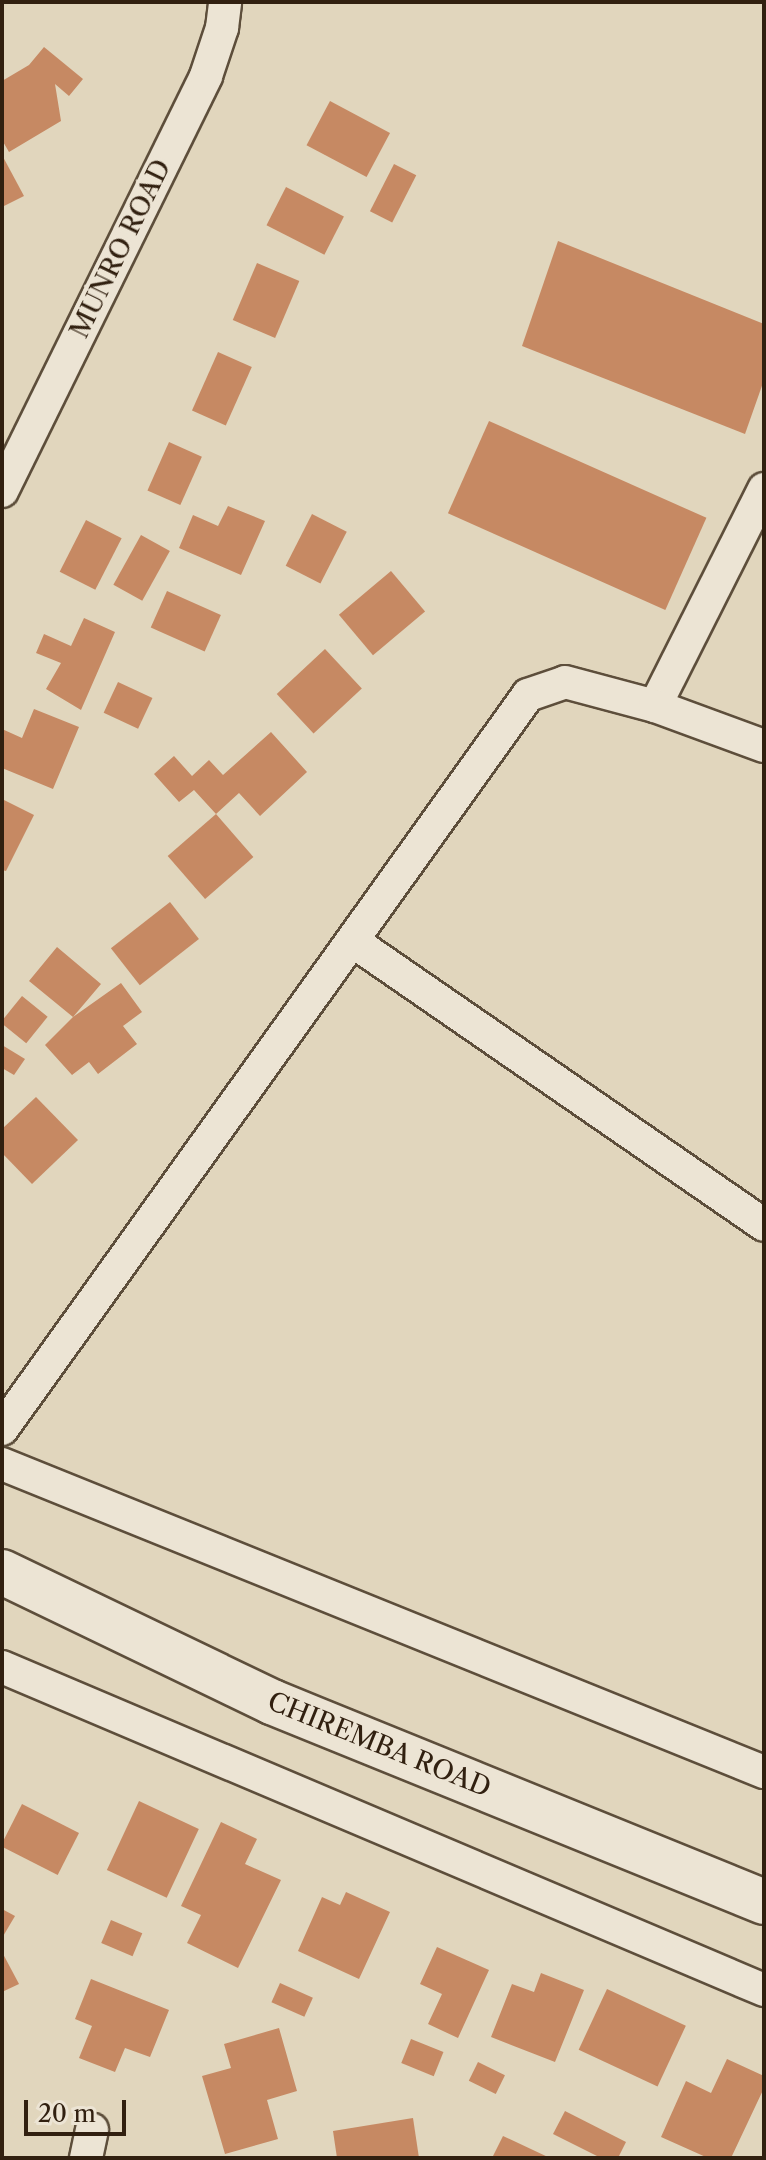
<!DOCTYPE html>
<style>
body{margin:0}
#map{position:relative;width:766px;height:2160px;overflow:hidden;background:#e1d6bd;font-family:"Libre Caslon Text",serif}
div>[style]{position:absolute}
.building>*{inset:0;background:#c68963;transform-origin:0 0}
.roads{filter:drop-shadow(2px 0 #5d4e3b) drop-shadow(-2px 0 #5d4e3b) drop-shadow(0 2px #5d4e3b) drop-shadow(0 -2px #5d4e3b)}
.minor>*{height:32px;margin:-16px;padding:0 16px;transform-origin:16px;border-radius:16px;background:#ece4d4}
.secondary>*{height:44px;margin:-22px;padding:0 22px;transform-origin:22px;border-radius:22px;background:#ece4d4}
span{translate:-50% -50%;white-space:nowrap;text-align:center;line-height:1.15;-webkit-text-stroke:7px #ece4d4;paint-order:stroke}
.street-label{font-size:26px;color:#312010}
.frame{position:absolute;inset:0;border:4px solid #312010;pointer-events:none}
.scale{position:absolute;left:24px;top:2100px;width:102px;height:36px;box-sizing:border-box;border:4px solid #312010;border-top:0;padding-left:10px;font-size:24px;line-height:28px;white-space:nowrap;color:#312010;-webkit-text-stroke:6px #ece4d4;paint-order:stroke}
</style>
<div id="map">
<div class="building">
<i style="clip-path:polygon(44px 47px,83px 79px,69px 96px,55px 84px,61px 121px,9px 152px,2px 140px,2px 81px,29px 65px)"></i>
<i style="left:330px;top:101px;width:68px;height:50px;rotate:28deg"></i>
<i style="clip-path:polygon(2px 155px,24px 196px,2px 207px)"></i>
<i style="left:394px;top:164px;width:25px;height:53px;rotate:27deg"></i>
<i style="left:286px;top:187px;width:65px;height:43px;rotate:27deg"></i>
<i style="clip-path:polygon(558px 241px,764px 324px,764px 380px,745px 434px,522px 346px)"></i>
<i style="left:257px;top:263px;width:46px;height:62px;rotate:23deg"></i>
<i style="left:218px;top:352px;width:37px;height:64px;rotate:24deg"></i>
<i style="left:489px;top:421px;width:238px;height:101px;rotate:24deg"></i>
<i style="left:169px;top:442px;width:36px;height:53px;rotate:24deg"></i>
<i style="clip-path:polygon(228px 506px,265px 521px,241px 575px,179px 548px,193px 515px,218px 526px)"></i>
<i style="left:312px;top:514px;width:39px;height:58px;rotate:27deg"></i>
<i style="left:86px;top:520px;width:40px;height:58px;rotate:27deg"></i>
<i style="left:141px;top:535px;width:33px;height:57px;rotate:29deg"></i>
<i style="left:391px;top:571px;width:53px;height:68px;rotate:50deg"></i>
<i style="left:167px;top:591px;width:59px;height:40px;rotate:24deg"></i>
<i style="clip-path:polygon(84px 618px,115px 632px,81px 710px,46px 689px,61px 663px,36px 653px,44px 634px,71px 646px)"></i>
<i style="left:325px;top:649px;width:54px;height:66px;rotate:47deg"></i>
<i style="left:118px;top:682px;width:38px;height:34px;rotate:25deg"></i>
<i style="clip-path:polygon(34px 709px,79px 727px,53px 789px,2px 768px,2px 729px,22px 738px)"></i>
<i style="clip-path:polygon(271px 732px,307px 772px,260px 816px,239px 793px,216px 814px,194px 790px,179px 802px,154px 774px,174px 756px,192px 776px,209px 760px,223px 775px)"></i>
<i style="clip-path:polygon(2px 799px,34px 815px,6px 871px,2px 870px)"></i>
<i style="left:216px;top:814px;width:57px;height:64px;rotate:49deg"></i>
<i style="left:170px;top:902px;width:47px;height:75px;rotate:52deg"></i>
<i style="clip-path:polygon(57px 947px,101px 984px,73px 1017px,121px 983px,142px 1012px,123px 1026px,137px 1044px,98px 1074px,89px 1062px,72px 1075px,45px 1045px,73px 1017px,29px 981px)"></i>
<i style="left:22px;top:996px;width:33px;height:34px;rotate:39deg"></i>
<i style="clip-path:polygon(2px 1045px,25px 1059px,14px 1075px,2px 1068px)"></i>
<i style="clip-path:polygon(36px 1097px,78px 1140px,32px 1184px,2px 1153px,2px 1129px)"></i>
<i style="left:139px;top:1801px;width:66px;height:76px;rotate:25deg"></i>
<i style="left:22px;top:1804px;width:64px;height:47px;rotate:27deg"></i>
<i style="clip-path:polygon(221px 1822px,257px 1839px,245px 1864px,281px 1880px,238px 1968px,187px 1943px,201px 1915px,181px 1906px)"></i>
<i style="clip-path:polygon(346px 1892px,390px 1912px,359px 1979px,298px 1951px,322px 1897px,340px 1905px)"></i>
<i style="clip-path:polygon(2px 1909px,15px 1916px,2px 1938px)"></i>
<i style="left:111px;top:1920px;width:34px;height:25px;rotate:23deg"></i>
<i style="clip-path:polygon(437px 1947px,489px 1970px,458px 2038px,428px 2024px,442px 1994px,420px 1984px)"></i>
<i style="clip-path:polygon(2px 1952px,19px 1984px,2px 1992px)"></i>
<i style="clip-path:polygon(541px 1973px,584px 1990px,555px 2062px,491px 2037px,512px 1984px,534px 1992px)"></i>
<i style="clip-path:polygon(91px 1979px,169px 2010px,150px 2057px,125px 2048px,115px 2072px,79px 2058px,92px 2026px,75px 2019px)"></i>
<i style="left:280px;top:1983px;width:36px;height:21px;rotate:24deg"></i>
<i style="left:607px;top:1989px;width:87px;height:67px;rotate:25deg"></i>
<i style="clip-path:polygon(279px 2028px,297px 2091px,267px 2100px,278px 2139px,225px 2154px,202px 2076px,231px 2068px,224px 2044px)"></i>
<i style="left:411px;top:2039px;width:35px;height:26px;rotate:22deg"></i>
<i style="clip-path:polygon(727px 2059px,764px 2076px,764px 2088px,731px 2158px,708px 2158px,661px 2137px,686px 2081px,711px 2093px)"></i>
<i style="left:478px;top:2062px;width:30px;height:21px;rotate:26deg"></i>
<i style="clip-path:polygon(565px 2111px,626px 2142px,618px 2158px,601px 2158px,553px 2134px)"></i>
<i style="clip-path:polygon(413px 2118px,419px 2158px,337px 2158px,333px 2131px)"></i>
<i style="clip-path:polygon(503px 2136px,550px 2158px,492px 2158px)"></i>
</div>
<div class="roads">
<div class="minor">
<i style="left:2px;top:491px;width:462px;rotate:-63.8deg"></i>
<i style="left:206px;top:76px;width:51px;rotate:-71.6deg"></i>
<i style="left:222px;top:28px;width:26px;rotate:-83deg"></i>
<i style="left:655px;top:706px;width:243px;rotate:-63.3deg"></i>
<i style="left:354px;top:942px;width:498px;rotate:34.6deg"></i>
<i style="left:2px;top:1429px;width:903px;rotate:-54.37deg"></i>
<i style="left:528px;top:695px;width:39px;rotate:-19deg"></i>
<i style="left:565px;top:682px;width:93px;rotate:14.9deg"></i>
<i style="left:655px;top:706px;width:116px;rotate:20.2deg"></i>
<i style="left:2px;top:1464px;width:822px;rotate:22.01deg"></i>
<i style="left:2px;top:1667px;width:828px;rotate:22.97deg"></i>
<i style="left:86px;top:2158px;width:29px;rotate:-78deg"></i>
</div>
<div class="secondary">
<i style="left:2px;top:1572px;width:300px;rotate:25.7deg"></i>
<i style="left:272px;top:1702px;width:531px;rotate:22.12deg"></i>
</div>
</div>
<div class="street-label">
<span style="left:121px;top:249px;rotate:-64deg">MUNRO ROAD</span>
<span style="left:379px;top:1745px;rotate:22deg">CHIREMBA ROAD</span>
</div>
<div class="frame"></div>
<div class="scale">20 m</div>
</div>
